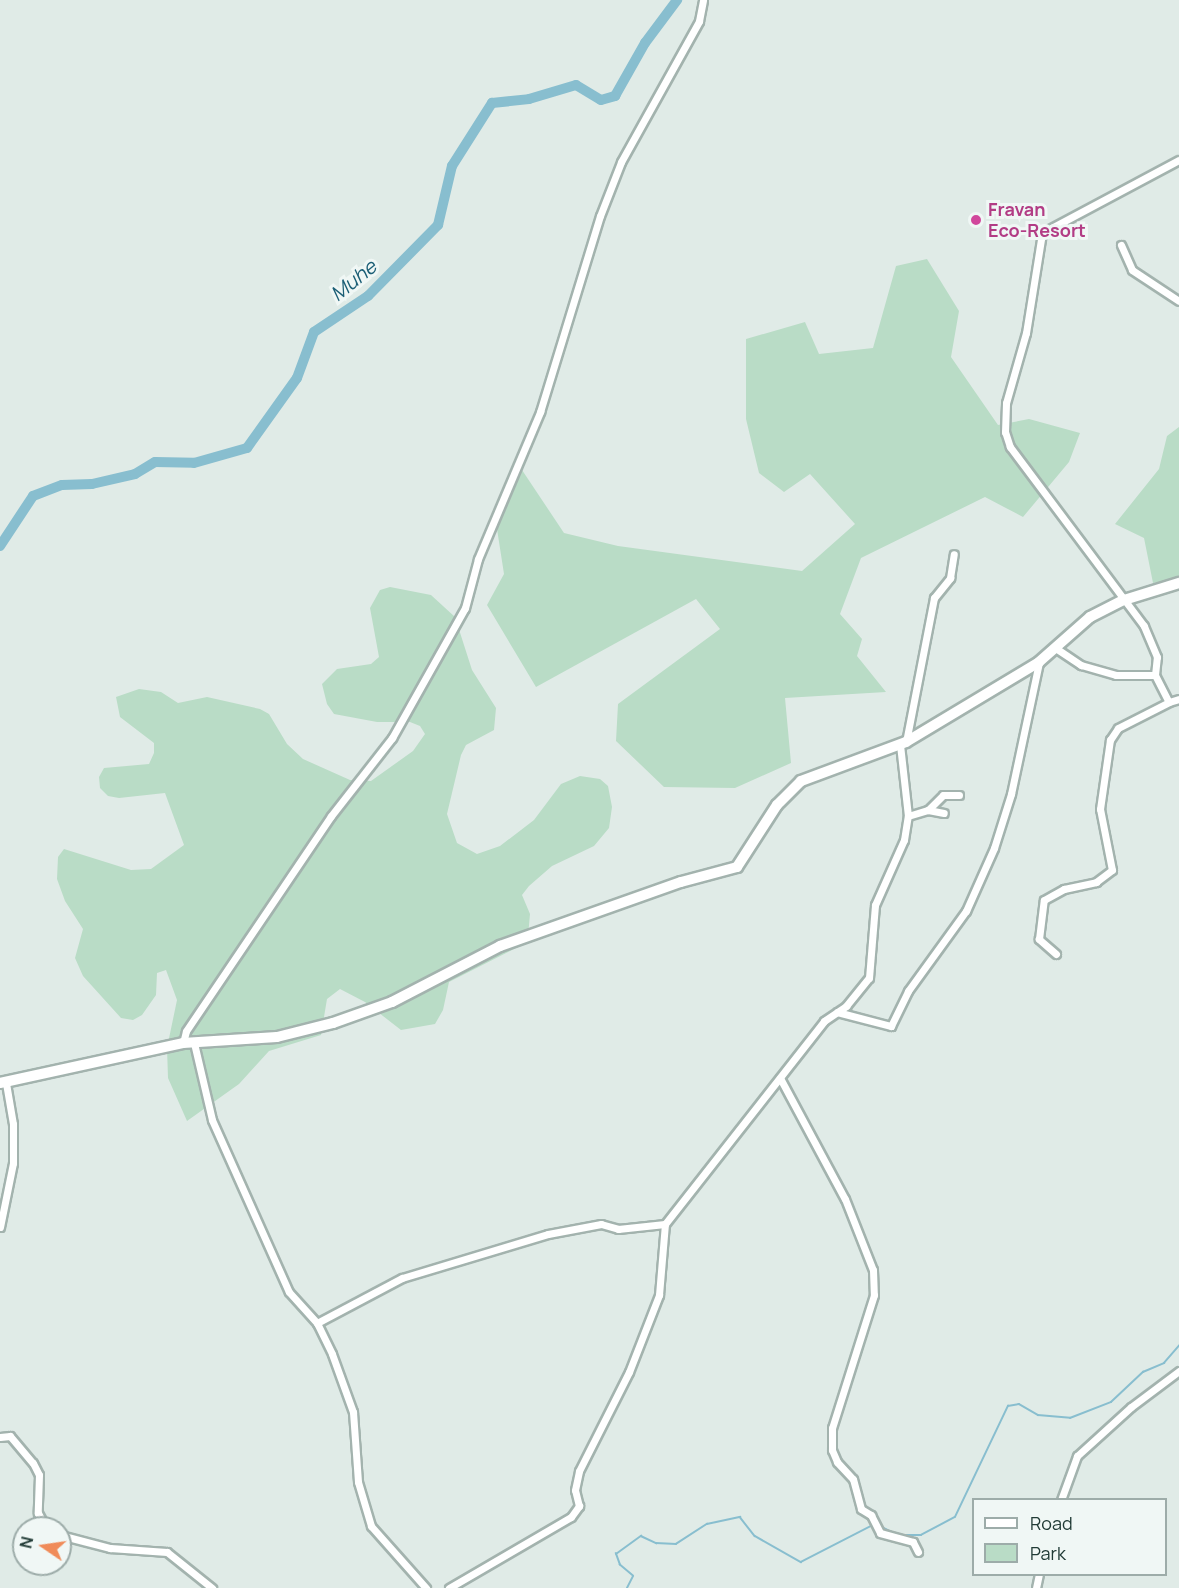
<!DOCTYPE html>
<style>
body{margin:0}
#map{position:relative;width:1179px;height:1588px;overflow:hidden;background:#e0ebe7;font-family:Manrope,sans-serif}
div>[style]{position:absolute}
.green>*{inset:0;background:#b9dcc6}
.stream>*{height:1.5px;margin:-0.75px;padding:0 0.75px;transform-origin:0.75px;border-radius:0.75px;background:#88becf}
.river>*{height:10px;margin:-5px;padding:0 5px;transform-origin:5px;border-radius:5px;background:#88becf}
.roads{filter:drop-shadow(2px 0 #a3b3ae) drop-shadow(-2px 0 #a3b3ae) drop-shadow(0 2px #a3b3ae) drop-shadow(0 -2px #a3b3ae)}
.minor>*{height:7px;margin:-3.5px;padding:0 3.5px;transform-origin:3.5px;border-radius:3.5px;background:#fff}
.secondary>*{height:10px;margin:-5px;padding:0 5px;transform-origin:5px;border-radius:5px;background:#fff}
.dots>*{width:16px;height:16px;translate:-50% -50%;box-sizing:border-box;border:3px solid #f0f7f5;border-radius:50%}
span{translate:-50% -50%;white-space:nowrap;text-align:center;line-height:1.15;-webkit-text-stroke:6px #f0f7f5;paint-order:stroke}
.hotel-label{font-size:18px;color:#b23c85;font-weight:700}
.left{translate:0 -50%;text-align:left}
.water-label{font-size:20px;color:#1c5f76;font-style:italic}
.legend{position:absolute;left:972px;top:1498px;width:195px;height:78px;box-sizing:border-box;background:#f0f7f5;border:2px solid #9daca9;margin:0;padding:8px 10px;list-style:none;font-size:18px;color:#213b36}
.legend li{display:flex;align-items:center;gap:12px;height:30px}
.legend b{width:30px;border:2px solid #9daca9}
.north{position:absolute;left:12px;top:1516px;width:60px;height:60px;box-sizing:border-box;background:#f0f7f5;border:2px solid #9daca9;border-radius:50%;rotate:283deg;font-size:16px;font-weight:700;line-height:24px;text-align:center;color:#213b36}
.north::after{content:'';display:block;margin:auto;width:21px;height:27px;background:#f08b59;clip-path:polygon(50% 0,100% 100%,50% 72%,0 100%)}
</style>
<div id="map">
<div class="green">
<i style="clip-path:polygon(927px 259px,959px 311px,951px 357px,998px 425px,1029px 419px,1080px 433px,1069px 462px,1023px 517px,985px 497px,861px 558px,840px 614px,862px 639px,857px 656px,886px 692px,785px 698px,791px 763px,735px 788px,664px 787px,616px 741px,618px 704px,720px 629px,696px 599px,536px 687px,487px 605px,504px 574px,497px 529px,518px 464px,564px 533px,618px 546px,802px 571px,855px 524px,810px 474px,784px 492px,759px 473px,746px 419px,746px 339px,805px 322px,819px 354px,873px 348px,896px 266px)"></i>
<i style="clip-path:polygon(1179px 427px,1179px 579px,1153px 583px,1144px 538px,1115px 524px,1159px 469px,1167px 436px)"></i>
<i style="clip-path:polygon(390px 587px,431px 595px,455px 617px,472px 670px,496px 708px,494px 730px,466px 745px,461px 755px,447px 814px,457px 843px,477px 854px,500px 846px,534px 820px,561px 784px,580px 776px,600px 779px,608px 786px,612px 807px,609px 828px,594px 846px,552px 866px,529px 886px,522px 895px,530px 914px,528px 936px,522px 945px,449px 982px,443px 1010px,435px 1024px,401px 1030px,365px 1002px,340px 989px,327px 999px,321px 1035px,269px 1051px,239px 1084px,187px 1121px,168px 1078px,167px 1048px,177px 1000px,166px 970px,157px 973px,156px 995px,142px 1015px,133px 1020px,121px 1018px,83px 976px,75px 958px,83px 929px,65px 901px,57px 879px,58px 857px,64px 849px,131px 870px,151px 869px,184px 845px,165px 793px,119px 798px,108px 796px,100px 788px,99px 777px,104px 768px,149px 764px,154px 753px,154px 743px,120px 717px,116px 697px,139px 689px,161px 692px,178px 703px,207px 697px,260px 709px,269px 714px,287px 744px,303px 759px,350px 780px,371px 781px,413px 751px,425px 734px,420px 726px,410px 722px,377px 722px,334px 714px,327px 704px,322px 684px,337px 669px,371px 664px,379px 657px,370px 608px,380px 590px)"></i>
</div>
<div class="stream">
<i style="left:880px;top:1526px;width:16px;rotate:27deg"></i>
<i style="left:902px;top:1535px;width:19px"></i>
<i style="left:921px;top:1535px;width:38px;rotate:-28deg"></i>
<i style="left:955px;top:1517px;width:123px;rotate:-64.5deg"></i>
<i style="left:1008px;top:1406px;width:11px;rotate:-10deg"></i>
<i style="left:1019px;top:1404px;width:22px;rotate:30deg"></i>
<i style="left:1038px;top:1415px;width:32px;rotate:5deg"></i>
<i style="left:1070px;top:1418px;width:44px;rotate:-21.3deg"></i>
<i style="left:1111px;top:1402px;width:44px;rotate:-43.2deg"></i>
<i style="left:1143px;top:1372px;width:23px;rotate:-23deg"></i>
<i style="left:1164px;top:1363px;width:23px;rotate:-49deg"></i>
<i style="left:627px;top:1588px;width:13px;rotate:-63deg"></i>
<i style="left:633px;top:1576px;width:17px;rotate:-140deg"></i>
<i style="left:620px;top:1565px;width:12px;rotate:-110deg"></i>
<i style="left:616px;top:1554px;width:31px;rotate:-36deg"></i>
<i style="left:641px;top:1536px;width:17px;rotate:25deg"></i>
<i style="left:656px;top:1543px;width:20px;rotate:3deg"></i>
<i style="left:676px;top:1544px;width:37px;rotate:-33deg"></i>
<i style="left:707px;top:1524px;width:34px;rotate:-12deg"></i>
<i style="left:740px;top:1517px;width:24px;rotate:52deg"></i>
<i style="left:755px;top:1536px;width:53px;rotate:29.5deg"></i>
<i style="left:801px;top:1562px;width:81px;rotate:-27.2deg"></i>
</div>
<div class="river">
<i style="left:0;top:546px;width:60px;rotate:-56.6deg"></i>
<i style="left:33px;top:496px;width:31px;rotate:-21deg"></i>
<i style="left:62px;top:485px;width:30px;rotate:-2deg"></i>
<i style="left:92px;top:484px;width:44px;rotate:-13.1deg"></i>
<i style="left:135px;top:474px;width:23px;rotate:-31deg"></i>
<i style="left:155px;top:462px;width:39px;rotate:1deg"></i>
<i style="left:194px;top:463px;width:55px;rotate:-15.8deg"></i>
<i style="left:247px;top:448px;width:86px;rotate:-54.5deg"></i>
<i style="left:297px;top:378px;width:49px;rotate:-69.7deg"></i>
<i style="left:314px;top:332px;width:65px;rotate:-33.7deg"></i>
<i style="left:368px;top:296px;width:100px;rotate:-45.4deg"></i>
<i style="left:438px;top:225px;width:61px;rotate:-76.7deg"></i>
<i style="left:452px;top:166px;width:75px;rotate:-57.6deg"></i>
<i style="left:492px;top:103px;width:37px;rotate:-6deg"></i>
<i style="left:529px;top:99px;width:49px;rotate:-16.6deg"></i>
<i style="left:576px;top:85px;width:29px;rotate:31deg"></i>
<i style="left:601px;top:100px;width:15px;rotate:-16deg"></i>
<i style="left:615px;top:96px;width:61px;rotate:-60.5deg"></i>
<i style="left:645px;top:43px;width:54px;rotate:-53.3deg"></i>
</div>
<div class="roads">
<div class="minor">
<i style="left:1121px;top:245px;width:27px;rotate:66deg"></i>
<i style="left:1132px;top:270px;width:56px;rotate:33.4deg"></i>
<i style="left:1057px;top:649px;width:29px;rotate:34deg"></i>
<i style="left:1081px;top:665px;width:36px;rotate:16deg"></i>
<i style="left:1116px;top:675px;width:39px"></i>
<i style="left:1155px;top:675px;width:30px;rotate:63deg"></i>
<i style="left:1169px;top:702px;width:10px;rotate:-17deg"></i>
<i style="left:1155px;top:675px;width:18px;rotate:-84deg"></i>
<i style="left:1157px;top:657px;width:34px;rotate:-113deg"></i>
<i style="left:1144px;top:626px;width:224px;rotate:-126.8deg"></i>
<i style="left:1010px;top:447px;width:16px;rotate:-108deg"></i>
<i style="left:1005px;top:432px;width:29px;rotate:-88deg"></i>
<i style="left:1006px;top:403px;width:73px;rotate:-74.1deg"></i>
<i style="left:1026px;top:333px;width:101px;rotate:-80.9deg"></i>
<i style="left:1042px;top:233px;width:155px;rotate:-28.1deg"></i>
<i style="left:906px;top:742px;width:147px;rotate:-79deg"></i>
<i style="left:934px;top:598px;width:26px;rotate:-51deg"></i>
<i style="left:950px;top:578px;width:24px;rotate:-81deg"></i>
<i style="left:928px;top:810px;width:21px;rotate:-45deg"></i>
<i style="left:943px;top:795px;width:16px"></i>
<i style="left:908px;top:816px;width:21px;rotate:-17deg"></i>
<i style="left:928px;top:810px;width:16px;rotate:11deg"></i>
<i style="left:1056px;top:954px;width:23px;rotate:-139deg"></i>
<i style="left:1039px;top:939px;width:39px;rotate:-83deg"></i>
<i style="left:1044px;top:900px;width:23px;rotate:-29deg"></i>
<i style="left:1064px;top:889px;width:33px;rotate:-12deg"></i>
<i style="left:1096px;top:882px;width:20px;rotate:-37deg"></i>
<i style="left:1112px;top:870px;width:62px;rotate:-101.1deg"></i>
<i style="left:1100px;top:809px;width:70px;rotate:-81.8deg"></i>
<i style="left:1110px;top:740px;width:14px;rotate:-56deg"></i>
<i style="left:1118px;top:728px;width:57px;rotate:-27deg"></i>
<i style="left:837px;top:1012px;width:56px;rotate:14.5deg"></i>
<i style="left:891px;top:1026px;width:39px;rotate:-64deg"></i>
<i style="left:908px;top:991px;width:99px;rotate:-54.1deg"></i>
<i style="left:966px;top:911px;width:69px;rotate:-66deg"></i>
<i style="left:994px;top:848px;width:57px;rotate:-72.5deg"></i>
<i style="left:1011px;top:794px;width:135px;rotate:-78deg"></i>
<i style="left:183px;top:1043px;width:12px;rotate:-76deg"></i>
<i style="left:186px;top:1031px;width:259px;rotate:-56deg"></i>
<i style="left:331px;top:816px;width:99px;rotate:-52deg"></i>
<i style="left:392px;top:738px;width:149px;rotate:-60.7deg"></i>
<i style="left:465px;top:608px;width:51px;rotate:-75.1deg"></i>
<i style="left:478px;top:559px;width:160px;rotate:-67.1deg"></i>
<i style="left:540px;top:412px;width:205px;rotate:-73deg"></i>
<i style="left:600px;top:216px;width:58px;rotate:-68.7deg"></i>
<i style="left:621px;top:162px;width:161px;rotate:-61deg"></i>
<i style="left:699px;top:21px;width:21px;rotate:-79deg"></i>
<i style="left:194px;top:1043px;width:79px;rotate:76.8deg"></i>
<i style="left:212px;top:1120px;width:188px;rotate:65.9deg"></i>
<i style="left:289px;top:1292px;width:42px;rotate:47.9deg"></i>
<i style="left:317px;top:1323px;width:34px;rotate:64deg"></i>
<i style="left:332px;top:1354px;width:62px;rotate:70.1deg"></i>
<i style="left:353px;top:1412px;width:70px;rotate:85.9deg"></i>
<i style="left:358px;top:1482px;width:46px;rotate:73.5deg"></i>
<i style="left:371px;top:1526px;width:83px;rotate:48.4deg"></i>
<i style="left:780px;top:1078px;width:137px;rotate:61.8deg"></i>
<i style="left:845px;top:1199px;width:76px;rotate:68.5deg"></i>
<i style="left:873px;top:1270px;width:25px;rotate:88deg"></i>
<i style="left:874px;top:1295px;width:139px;rotate:107.5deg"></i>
<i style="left:832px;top:1428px;width:22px;rotate:90deg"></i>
<i style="left:832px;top:1450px;width:13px;rotate:67deg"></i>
<i style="left:837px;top:1462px;width:23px;rotate:47deg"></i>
<i style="left:853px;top:1479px;width:31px;rotate:75deg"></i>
<i style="left:861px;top:1509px;width:12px;rotate:31deg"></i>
<i style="left:871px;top:1515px;width:20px;rotate:63deg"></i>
<i style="left:880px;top:1533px;width:34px;rotate:15deg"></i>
<i style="left:913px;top:1542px;width:11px;rotate:63deg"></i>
<i style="left:0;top:1227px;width:65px;rotate:-78.5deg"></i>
<i style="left:13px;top:1163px;width:39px;rotate:-90deg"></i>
<i style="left:13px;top:1124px;width:42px;rotate:-99.7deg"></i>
<i style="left:317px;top:1323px;width:96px;rotate:-27.9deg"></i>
<i style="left:402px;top:1278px;width:152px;rotate:-16.8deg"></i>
<i style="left:548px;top:1234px;width:54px;rotate:-10.7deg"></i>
<i style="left:601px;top:1224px;width:18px;rotate:16deg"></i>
<i style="left:618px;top:1229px;width:47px;rotate:-6.1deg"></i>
<i style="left:0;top:1437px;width:10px;rotate:-6deg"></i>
<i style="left:10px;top:1436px;width:35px;rotate:50deg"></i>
<i style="left:33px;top:1463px;width:13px;rotate:63deg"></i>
<i style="left:39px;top:1475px;width:38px;rotate:92deg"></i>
<i style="left:38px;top:1513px;width:17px;rotate:62deg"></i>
<i style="left:1061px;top:1500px;width:47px;rotate:-70deg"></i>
<i style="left:1077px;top:1456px;width:73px;rotate:-42.2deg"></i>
<i style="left:1131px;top:1407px;width:60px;rotate:-36.9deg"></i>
<i style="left:60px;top:1535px;width:52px;rotate:14.6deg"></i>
<i style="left:110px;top:1548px;width:57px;rotate:4deg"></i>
<i style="left:167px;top:1552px;width:58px;rotate:38.7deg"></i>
<i style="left:449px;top:1588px;width:141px;rotate:-30.2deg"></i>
<i style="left:571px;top:1517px;width:14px;rotate:-54deg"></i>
<i style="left:579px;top:1506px;width:16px;rotate:-104deg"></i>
<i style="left:575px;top:1490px;width:19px;rotate:-78deg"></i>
<i style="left:579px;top:1471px;width:111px;rotate:-63.2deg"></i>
<i style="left:629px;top:1372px;width:83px;rotate:-68.7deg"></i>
<i style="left:659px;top:1295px;width:71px;rotate:-85.2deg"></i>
<i style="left:665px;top:1224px;width:258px;rotate:-51.9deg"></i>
<i style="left:824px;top:1021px;width:27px;rotate:-34deg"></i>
<i style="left:846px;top:1006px;width:36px;rotate:-51deg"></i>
<i style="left:869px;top:978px;width:73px;rotate:-85.3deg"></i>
<i style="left:875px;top:905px;width:71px;rotate:-66deg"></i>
<i style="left:904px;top:840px;width:24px;rotate:-81deg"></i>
<i style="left:908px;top:816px;width:71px;rotate:-96.4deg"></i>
<i style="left:1036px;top:1588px;width:14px;rotate:-78deg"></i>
</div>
<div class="secondary">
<i style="left:0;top:1083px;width:187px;rotate:-12.3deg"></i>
<i style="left:183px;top:1043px;width:94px;rotate:-3.7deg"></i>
<i style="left:277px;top:1037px;width:58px;rotate:-14deg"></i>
<i style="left:333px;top:1023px;width:63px;rotate:-19.6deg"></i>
<i style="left:392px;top:1002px;width:122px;rotate:-27.4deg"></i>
<i style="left:500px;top:946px;width:192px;rotate:-19.5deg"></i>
<i style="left:681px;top:882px;width:58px;rotate:-15deg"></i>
<i style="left:737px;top:867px;width:74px;rotate:-57.2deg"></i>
<i style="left:777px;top:805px;width:34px;rotate:-45deg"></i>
<i style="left:801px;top:781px;width:112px;rotate:-20.4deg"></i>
<i style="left:906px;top:742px;width:155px;rotate:-31deg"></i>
<i style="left:1039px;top:662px;width:68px;rotate:-41.4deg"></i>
<i style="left:1090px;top:617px;width:38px;rotate:-27deg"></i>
<i style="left:1124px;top:600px;width:58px;rotate:-17.2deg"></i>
</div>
</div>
<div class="dots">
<i style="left:976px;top:220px;background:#d1479c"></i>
</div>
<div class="hotel-label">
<span class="left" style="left:988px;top:220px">Fravan<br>Eco-Resort</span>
</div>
<div class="water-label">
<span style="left:353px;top:280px;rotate:-39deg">Muhe</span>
</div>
<ul class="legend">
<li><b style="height:8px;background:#fff"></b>Road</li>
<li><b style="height:16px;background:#b9dcc6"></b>Park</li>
</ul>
<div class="north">N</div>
</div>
